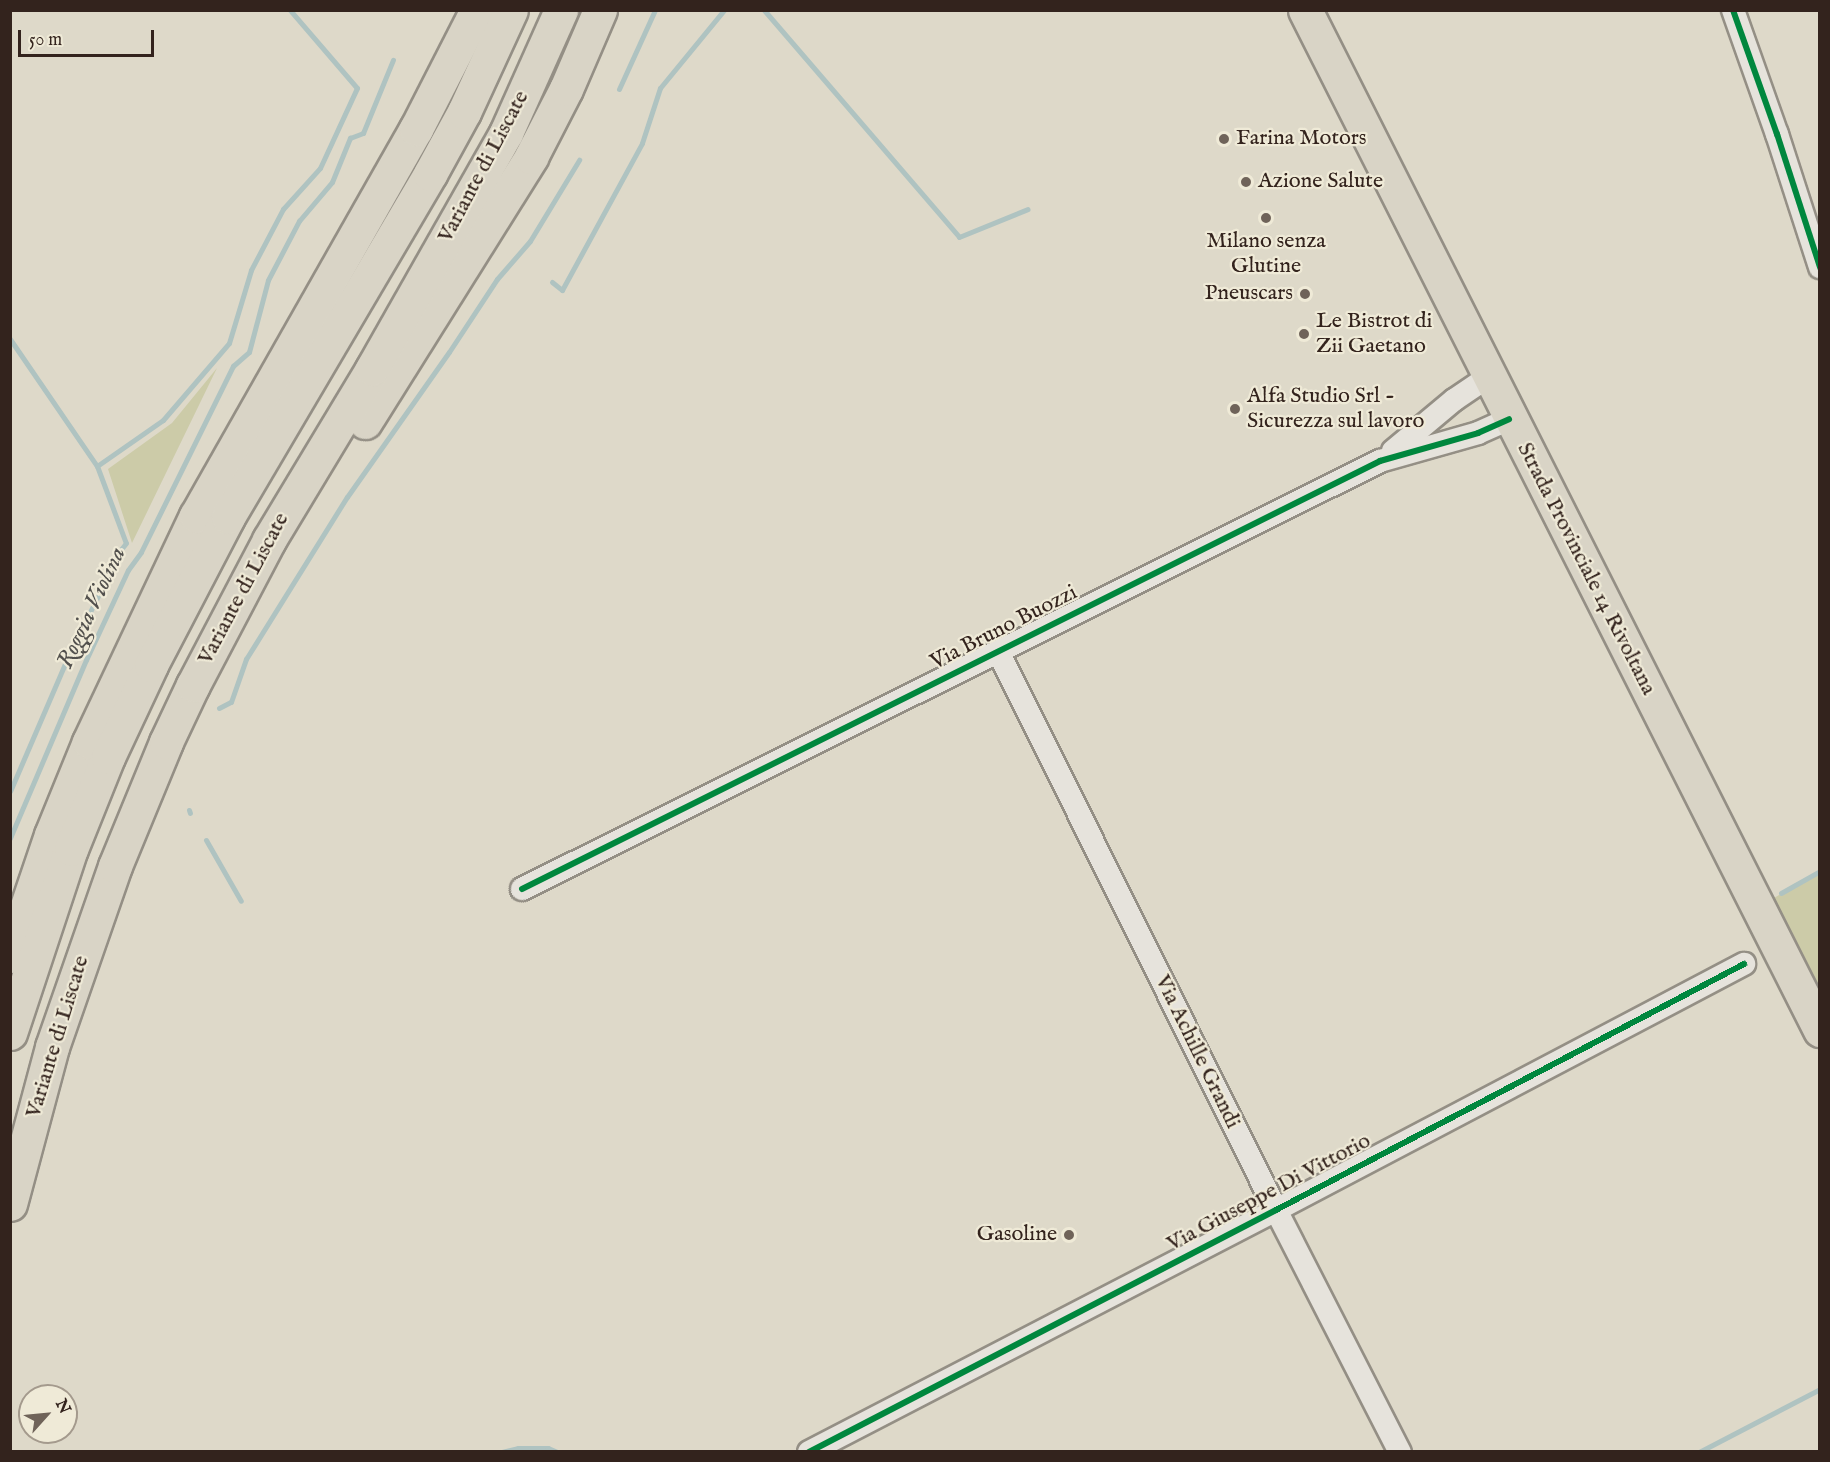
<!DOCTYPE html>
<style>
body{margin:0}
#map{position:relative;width:1830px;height:1462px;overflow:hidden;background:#ded9c9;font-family:"IM FELL English",serif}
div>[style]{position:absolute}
.green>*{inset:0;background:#cccba8}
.stream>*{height:5px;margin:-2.5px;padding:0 2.5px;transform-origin:2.5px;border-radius:2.5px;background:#afc3c1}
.roads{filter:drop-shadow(2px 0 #948f85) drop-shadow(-2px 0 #948f85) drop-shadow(0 2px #948f85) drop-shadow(0 -2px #948f85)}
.minor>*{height:22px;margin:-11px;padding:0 11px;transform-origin:11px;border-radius:11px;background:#e6e3dc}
.primary>*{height:33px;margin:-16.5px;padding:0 16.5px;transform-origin:16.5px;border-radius:16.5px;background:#d9d4c6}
.trunk>*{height:33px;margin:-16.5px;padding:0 16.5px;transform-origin:16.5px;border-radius:16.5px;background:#d9d4c6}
.cycleway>*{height:6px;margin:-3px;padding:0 3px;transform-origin:3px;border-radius:3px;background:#00873e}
.dots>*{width:16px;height:16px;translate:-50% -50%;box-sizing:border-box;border:3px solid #efead7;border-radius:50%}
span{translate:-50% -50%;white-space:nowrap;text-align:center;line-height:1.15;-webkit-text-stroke:4.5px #efead7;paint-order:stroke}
.poi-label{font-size:22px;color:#33231d}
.left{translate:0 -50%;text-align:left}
.right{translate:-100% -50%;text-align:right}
.street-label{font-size:22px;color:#33231d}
.water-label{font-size:24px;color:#52504d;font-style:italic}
.frame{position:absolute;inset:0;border:12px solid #33231d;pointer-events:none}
.north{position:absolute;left:18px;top:1384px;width:60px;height:60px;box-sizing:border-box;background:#efead7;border:2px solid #a49a8d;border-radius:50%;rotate:63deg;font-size:16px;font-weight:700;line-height:24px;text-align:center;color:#33231d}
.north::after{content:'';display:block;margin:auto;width:21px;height:27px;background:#6f6359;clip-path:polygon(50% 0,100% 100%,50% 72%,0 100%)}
.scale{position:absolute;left:18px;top:30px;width:136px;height:27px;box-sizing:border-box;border:3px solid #33231d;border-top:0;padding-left:8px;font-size:18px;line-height:21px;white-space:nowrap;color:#33231d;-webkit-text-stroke:4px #efead7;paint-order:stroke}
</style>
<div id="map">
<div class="green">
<i style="clip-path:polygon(217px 368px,132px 543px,108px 469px,172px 423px)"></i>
<i style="clip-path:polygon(1819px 871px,1819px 987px,1774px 898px)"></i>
</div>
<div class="stream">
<i style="left:764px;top:10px;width:299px;rotate:49.3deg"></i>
<i style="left:959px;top:237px;width:74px;rotate:-22.1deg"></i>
<i style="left:619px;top:89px;width:87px;rotate:-65.5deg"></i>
<i style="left:552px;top:282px;width:13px;rotate:39deg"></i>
<i style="left:562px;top:290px;width:167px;rotate:-61.4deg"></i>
<i style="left:642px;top:143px;width:58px;rotate:-71.9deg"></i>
<i style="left:660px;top:88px;width:101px;rotate:-50.6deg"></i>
<i style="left:10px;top:339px;width:154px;rotate:55.6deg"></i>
<i style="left:97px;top:466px;width:82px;rotate:69.4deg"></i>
<i style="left:126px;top:543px;width:23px;rotate:128deg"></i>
<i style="left:112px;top:561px;width:18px;rotate:106deg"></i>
<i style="left:107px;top:578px;width:83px;rotate:116.6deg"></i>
<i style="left:70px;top:652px;width:151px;rotate:113.3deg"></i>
<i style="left:97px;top:466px;width:80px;rotate:-34.9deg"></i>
<i style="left:163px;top:420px;width:101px;rotate:-49.4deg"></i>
<i style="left:229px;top:343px;width:76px;rotate:-73.2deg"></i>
<i style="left:251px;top:270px;width:69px;rotate:-62.3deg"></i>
<i style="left:283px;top:209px;width:55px;rotate:-47.9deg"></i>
<i style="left:320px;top:168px;width:88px;rotate:-65.2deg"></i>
<i style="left:357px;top:88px;width:103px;rotate:-130.7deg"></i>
<i style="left:219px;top:708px;width:13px;rotate:-27deg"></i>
<i style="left:231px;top:702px;width:46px;rotate:-70.8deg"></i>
<i style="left:246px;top:659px;width:191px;rotate:-58.1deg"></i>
<i style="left:347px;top:497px;width:177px;rotate:-54.9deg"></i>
<i style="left:449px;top:352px;width:87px;rotate:-56.7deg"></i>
<i style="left:497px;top:279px;width:50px;rotate:-49deg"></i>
<i style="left:530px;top:241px;width:95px;rotate:-58.8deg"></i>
<i style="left:189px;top:810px;width:3px;rotate:72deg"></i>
<i style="left:10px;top:838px;width:194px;rotate:-66.9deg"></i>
<i style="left:86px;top:660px;width:99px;rotate:-65deg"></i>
<i style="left:128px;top:570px;width:22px;rotate:-54deg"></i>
<i style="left:141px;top:552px;width:208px;rotate:-63.7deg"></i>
<i style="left:233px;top:366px;width:21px;rotate:-41deg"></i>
<i style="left:249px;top:352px;width:74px;rotate:-75.2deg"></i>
<i style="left:268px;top:280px;width:67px;rotate:-62.3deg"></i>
<i style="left:299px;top:221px;width:51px;rotate:-49.8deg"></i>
<i style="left:332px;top:182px;width:48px;rotate:-67.8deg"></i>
<i style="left:350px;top:138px;width:14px;rotate:-21deg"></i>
<i style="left:363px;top:133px;width:79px;rotate:-67.7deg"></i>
<i style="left:206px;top:840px;width:70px;rotate:60.2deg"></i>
<i style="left:1781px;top:893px;width:45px;rotate:-29.4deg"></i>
<i style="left:502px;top:1452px;width:16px;rotate:-14deg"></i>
<i style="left:518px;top:1448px;width:30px"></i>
<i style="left:548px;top:1448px;width:10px;rotate:24deg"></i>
<i style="left:1699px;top:1452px;width:136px;rotate:-27.5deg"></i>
</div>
<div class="roads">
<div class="minor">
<i style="left:1733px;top:10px;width:132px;rotate:70.5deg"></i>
<i style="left:1777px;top:134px;width:140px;rotate:72.1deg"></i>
<i style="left:1393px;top:451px;width:80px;rotate:-39.9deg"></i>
<i style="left:1454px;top:400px;width:41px;rotate:-34.1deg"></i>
<i style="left:998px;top:651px;width:624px;rotate:63.56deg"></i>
<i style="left:1276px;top:1210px;width:272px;rotate:62.9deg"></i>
<i style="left:522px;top:889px;width:959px;rotate:-26.51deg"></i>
<i style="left:1380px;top:461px;width:102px;rotate:-15.9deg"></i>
<i style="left:1478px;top:433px;width:34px;rotate:-24deg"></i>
<i style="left:809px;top:1452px;width:526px;rotate:-27.39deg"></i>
<i style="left:1276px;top:1210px;width:529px;rotate:-27.73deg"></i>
</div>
<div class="primary">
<i style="left:1305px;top:10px;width:1143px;rotate:63.21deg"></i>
</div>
<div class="trunk">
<i style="left:365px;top:422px;width:313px;rotate:-57.9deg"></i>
<i style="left:531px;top:157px;width:76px;rotate:-62.8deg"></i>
<i style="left:566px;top:89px;width:86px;rotate:-66.7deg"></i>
<i style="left:10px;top:956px;width:128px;rotate:-71.3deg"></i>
<i style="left:51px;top:835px;width:100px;rotate:-67.8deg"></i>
<i style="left:89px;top:742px;width:250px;rotate:-64.7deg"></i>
<i style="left:196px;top:516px;width:445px;rotate:-60.4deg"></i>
<i style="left:416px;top:129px;width:134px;rotate:-62.9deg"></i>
<i style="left:10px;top:1033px;width:194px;rotate:-71.7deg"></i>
<i style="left:71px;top:849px;width:99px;rotate:-68.1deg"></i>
<i style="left:108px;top:757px;width:102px;rotate:-64.9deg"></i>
<i style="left:151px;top:665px;width:167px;rotate:-62.5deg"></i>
<i style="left:228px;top:517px;width:398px;rotate:-59.5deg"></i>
<i style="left:430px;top:174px;width:71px;rotate:-61.3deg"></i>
<i style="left:464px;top:112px;width:112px;rotate:-65.3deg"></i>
<i style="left:10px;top:1204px;width:163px;rotate:-75deg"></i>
<i style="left:52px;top:1047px;width:192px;rotate:-70.8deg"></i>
<i style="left:115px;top:866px;width:134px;rotate:-67.6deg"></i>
<i style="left:166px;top:742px;width:63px;rotate:-64.7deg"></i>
<i style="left:193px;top:685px;width:164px;rotate:-62.3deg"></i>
<i style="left:269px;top:540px;width:200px;rotate:-58.9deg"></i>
<i style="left:372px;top:369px;width:271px;rotate:-60.4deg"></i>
<i style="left:506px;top:133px;width:135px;rotate:-65.9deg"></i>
</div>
</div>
<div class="cycleway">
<i style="left:1733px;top:10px;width:132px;rotate:70.5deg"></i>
<i style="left:1777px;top:134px;width:140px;rotate:72.1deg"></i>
<i style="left:522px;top:889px;width:959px;rotate:-26.51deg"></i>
<i style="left:1380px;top:461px;width:102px;rotate:-15.9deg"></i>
<i style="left:1478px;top:433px;width:34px;rotate:-24deg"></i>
<i style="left:809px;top:1452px;width:526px;rotate:-27.39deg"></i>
<i style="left:1276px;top:1210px;width:529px;rotate:-27.73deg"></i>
</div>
<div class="dots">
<i style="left:1224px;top:139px;background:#6f6359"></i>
<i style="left:1246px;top:182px;background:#6f6359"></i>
<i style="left:1266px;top:218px;background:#6f6359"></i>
<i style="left:1305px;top:294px;background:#6f6359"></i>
<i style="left:1304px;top:334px;background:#6f6359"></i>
<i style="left:1235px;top:409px;background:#6f6359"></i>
<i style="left:1069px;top:1235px;background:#6f6359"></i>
</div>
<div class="poi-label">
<span class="left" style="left:1236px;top:139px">Farina Motors</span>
<span class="left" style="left:1258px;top:182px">Azione Salute</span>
<span style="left:1266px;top:254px">Milano senza<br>Glutine</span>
<span class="right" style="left:1293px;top:294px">Pneuscars</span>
<span class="left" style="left:1316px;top:334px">Le Bistrot di<br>Zii Gaetano</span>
<span class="left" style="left:1247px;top:409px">Alfa Studio Srl -<br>Sicurezza sul lavoro</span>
<span class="right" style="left:1057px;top:1235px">Gasoline</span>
</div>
<div class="street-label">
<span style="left:484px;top:167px;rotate:-62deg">Variante di Liscate</span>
<span style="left:1586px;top:569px;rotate:63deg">Strada Provinciale 14 Rivoltana</span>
<span style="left:244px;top:589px;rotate:-62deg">Variante di Liscate</span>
<span style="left:1004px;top:628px;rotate:-27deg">Via Bruno Buozzi</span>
<span style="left:58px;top:1037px;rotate:-73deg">Variante di Liscate</span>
<span style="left:1197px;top:1052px;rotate:64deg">Via Achille Grandi</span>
<span style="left:1269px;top:1193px;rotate:-28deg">Via Giuseppe Di Vittorio</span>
</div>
<div class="water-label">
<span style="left:92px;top:608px;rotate:-65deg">Roggia Violina</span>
</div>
<div class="frame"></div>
<div class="north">N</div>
<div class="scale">50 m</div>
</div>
